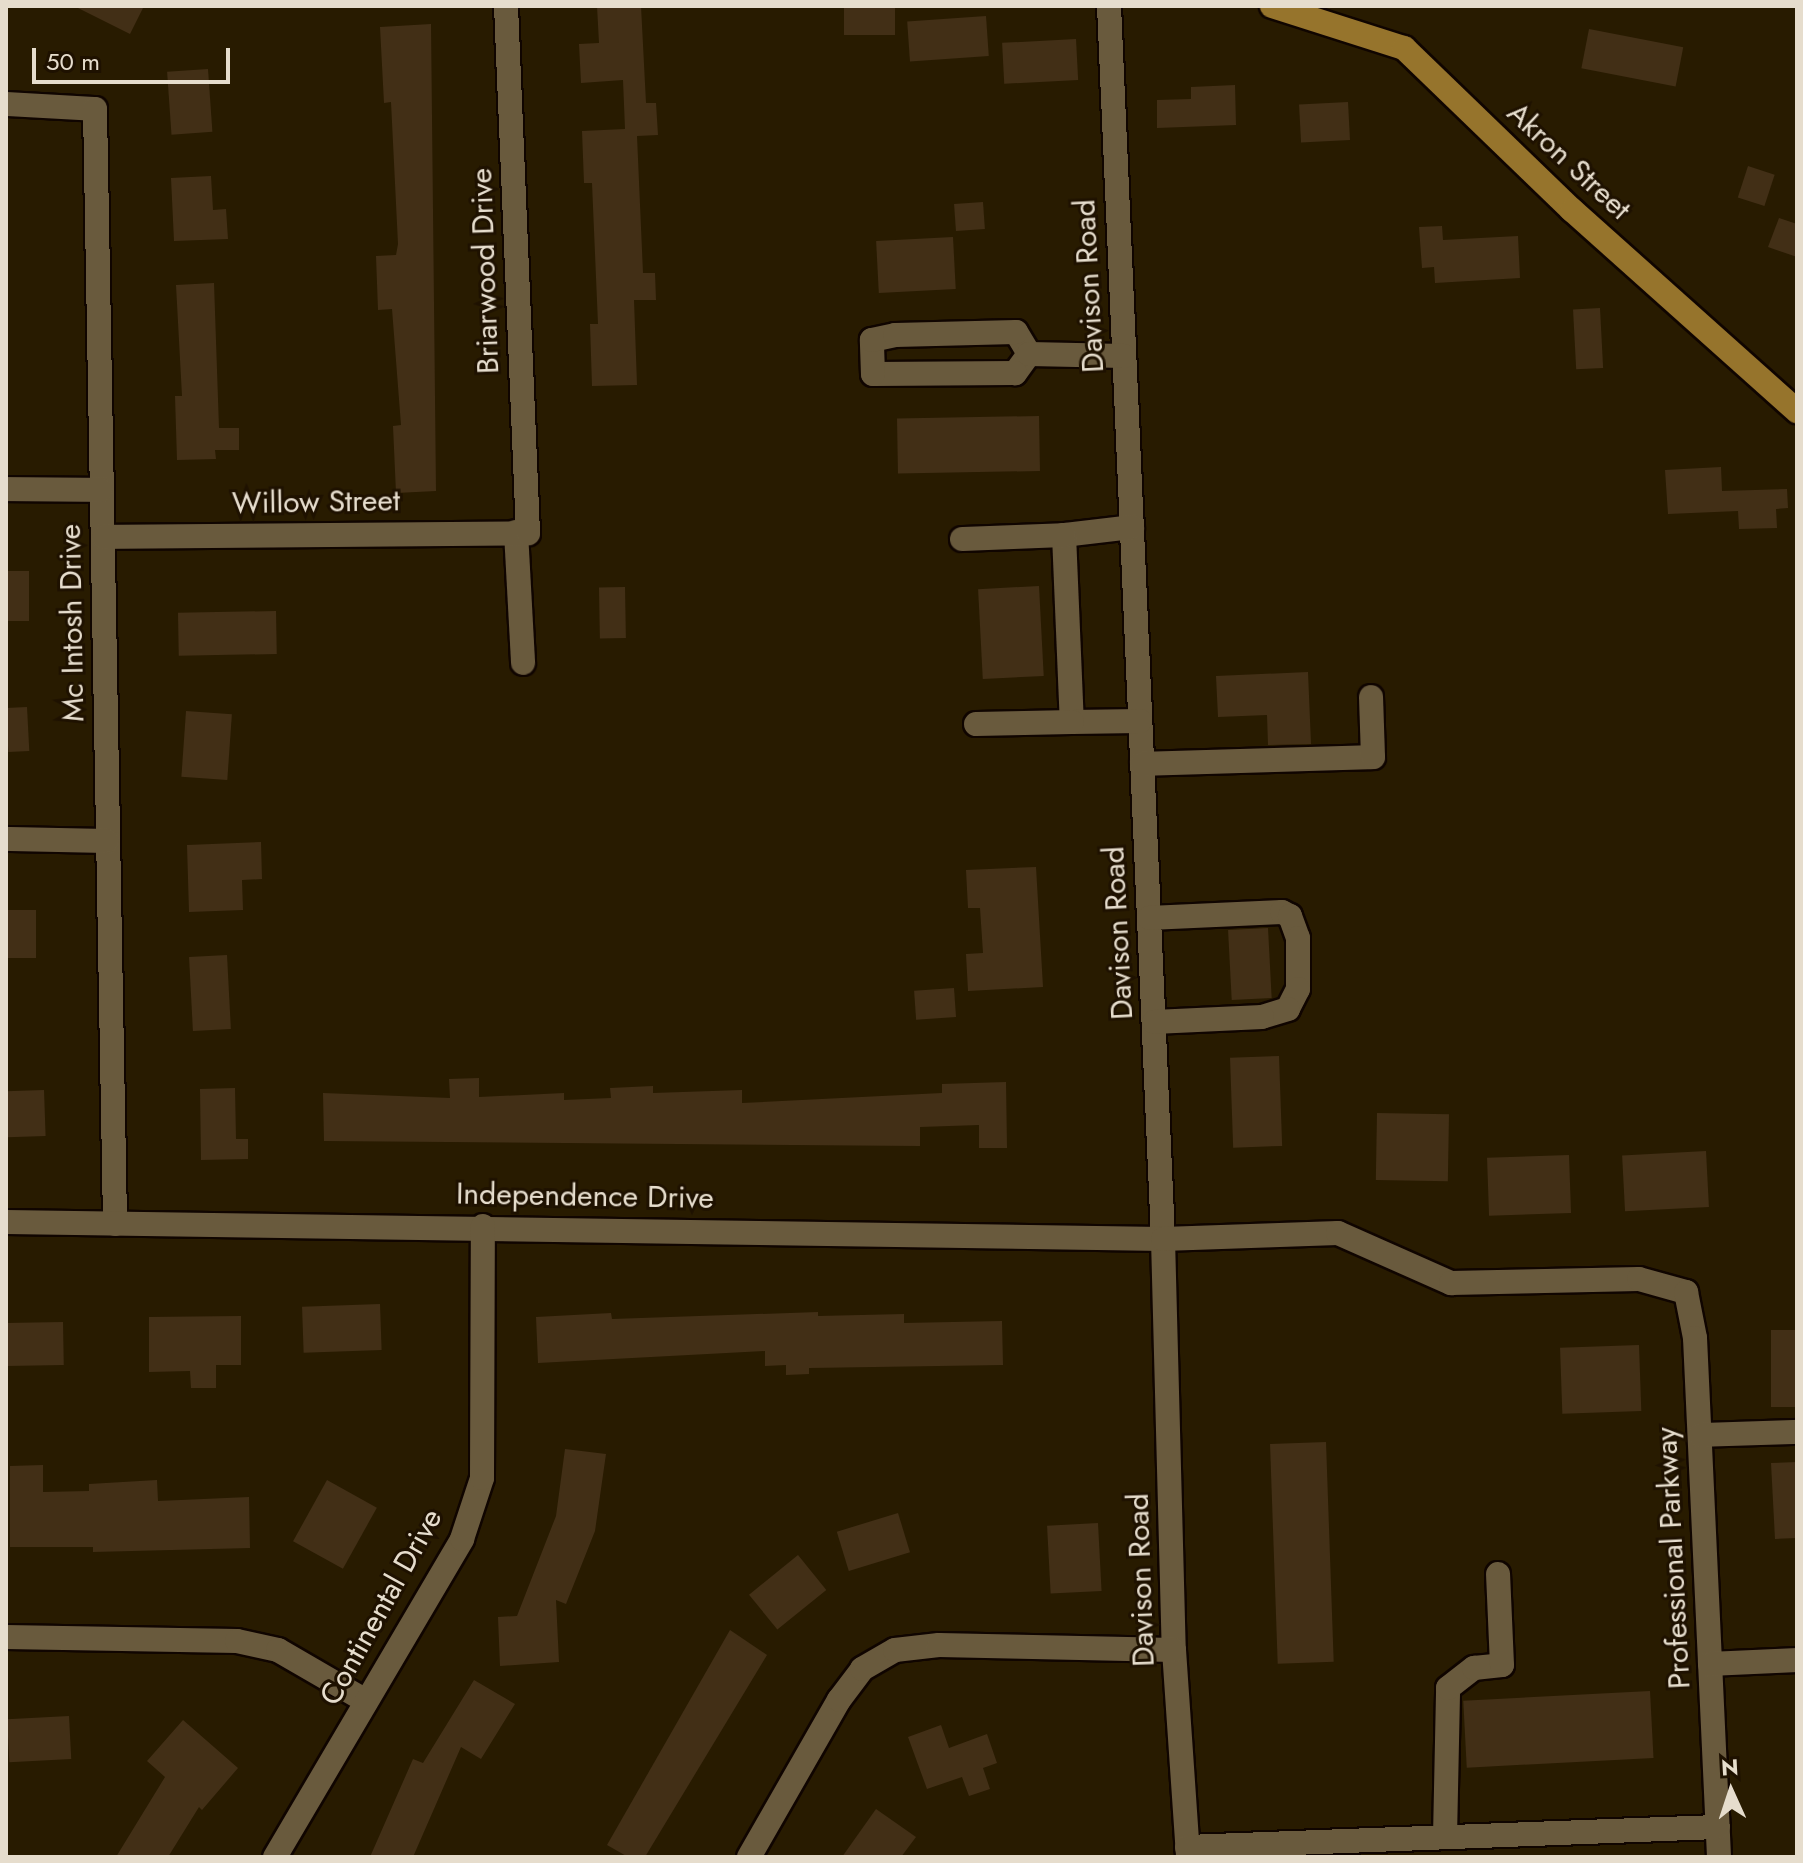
<!DOCTYPE html>
<style>
body{margin:0}
#map{position:relative;width:1803px;height:1863px;overflow:hidden;background:#281b00;font-family:Jost,sans-serif}
div>[style]{position:absolute}
.building>*{inset:0;background:#422f16;transform-origin:0 0}
.roads{filter:drop-shadow(2px 0 #100500) drop-shadow(-2px 0 #100500) drop-shadow(0 2px #100500) drop-shadow(0 -2px #100500)}
.minor>*{height:24px;margin:-12px;padding:0 12px;transform-origin:12px;border-radius:12px;background:#695a3d}
.major>*{height:24px;margin:-12px;padding:0 12px;transform-origin:12px;border-radius:12px;background:#96742c}
span{translate:-50% -50%;white-space:nowrap;text-align:center;line-height:1.15;-webkit-text-stroke:6px #1e1100;paint-order:stroke}
.street-label{font-size:30px;color:#e6ddcd}
.frame{position:absolute;inset:0;border:8px solid #e6ddcd;pointer-events:none}
.north{position:absolute;left:1691px;top:1751px;width:80px;height:80px;-webkit-text-stroke:6px #1e1100;paint-order:stroke;rotate:357deg;font-size:22px;font-weight:700;line-height:32px;text-align:center;color:#e6ddcd}
.north::after{content:'';display:block;margin:auto;width:28px;height:36px;background:#e6ddcd;clip-path:polygon(50% 0,100% 100%,50% 72%,0 100%)}
.scale{position:absolute;left:32px;top:48px;width:198px;height:36px;box-sizing:border-box;border:4px solid #e6ddcd;border-top:0;padding-left:10px;font-size:24px;line-height:28px;white-space:nowrap;color:#e6ddcd;-webkit-text-stroke:6px #1e1100;paint-order:stroke}
</style>
<div id="map">
<div class="building">
<i style="clip-path:polygon(74px 6px,144px 6px,130px 34px)"></i>
<i style="clip-path:polygon(597px 6px,641px 6px,646px 103px,656px 103px,658px 135px,637px 136px,643px 273px,655px 273px,656px 300px,634px 300px,637px 385px,592px 386px,590px 324px,598px 324px,592px 183px,584px 183px,582px 131px,625px 129px,623px 80px,581px 83px,579px 44px,599px 43px)"></i>
<i style="left:844px;top:6px;width:51px;height:29px"></i>
<i style="left:986px;top:16px;width:40px;height:79px;rotate:86deg"></i>
<i style="clip-path:polygon(431px 24px,436px 491px,396px 493px,393px 426px,401px 425px,392px 309px,378px 310px,376px 256px,396px 255px,398px 244px,391px 102px,384px 103px,380px 27px)"></i>
<i style="left:1589px;top:29px;width:96px;height:40px;rotate:11deg"></i>
<i style="left:1076px;top:39px;width:41px;height:74px;rotate:87deg"></i>
<i style="left:208px;top:69px;width:63px;height:41px;rotate:86deg"></i>
<i style="clip-path:polygon(1235px 85px,1236px 125px,1157px 128px,1157px 100px,1191px 99px,1191px 87px)"></i>
<i style="left:1348px;top:102px;width:38px;height:49px;rotate:87deg"></i>
<i style="left:1748px;top:166px;width:28px;height:33px;rotate:18deg"></i>
<i style="clip-path:polygon(211px 176px,213px 210px,226px 209px,228px 239px,174px 241px,171px 178px)"></i>
<i style="left:983px;top:202px;width:27px;height:29px;rotate:86deg"></i>
<i style="clip-path:polygon(1779px 218px,1797px 224px,1797px 257px,1768px 247px)"></i>
<i style="clip-path:polygon(1442px 226px,1443px 240px,1518px 236px,1520px 278px,1435px 283px,1434px 267px,1422px 268px,1419px 227px)"></i>
<i style="left:953px;top:237px;width:52px;height:77px;rotate:87deg"></i>
<i style="clip-path:polygon(214px 283px,219px 428px,239px 428px,239px 450px,215px 450px,216px 459px,177px 460px,175px 396px,182px 396px,176px 285px)"></i>
<i style="left:1600px;top:308px;width:60px;height:27px;rotate:87deg"></i>
<i style="left:1039px;top:416px;width:55px;height:142px;rotate:89deg"></i>
<i style="clip-path:polygon(1721px 467px,1722px 491px,1787px 489px,1788px 508px,1776px 509px,1777px 528px,1739px 529px,1738px 511px,1668px 514px,1665px 470px)"></i>
<i style="left:6px;top:571px;width:23px;height:50px"></i>
<i style="left:1039px;top:586px;width:90px;height:61px;rotate:87deg"></i>
<i style="left:625px;top:587px;width:51px;height:26px;rotate:89deg"></i>
<i style="left:276px;top:611px;width:43px;height:98px;rotate:89deg"></i>
<i style="clip-path:polygon(1308px 672px,1311px 744px,1268px 745px,1267px 715px,1218px 717px,1216px 676px)"></i>
<i style="left:27px;top:707px;width:44px;height:21px;rotate:87deg"></i>
<i style="left:186px;top:711px;width:46px;height:66px;rotate:4deg"></i>
<i style="clip-path:polygon(261px 842px,262px 879px,242px 880px,243px 910px,189px 912px,187px 845px)"></i>
<i style="clip-path:polygon(1036px 867px,1043px 987px,968px 991px,966px 954px,983px 953px,980px 908px,968px 908px,966px 870px)"></i>
<i style="left:36px;top:910px;width:48px;height:30px;rotate:90deg"></i>
<i style="left:1268px;top:928px;width:70px;height:40px;rotate:87deg"></i>
<i style="left:227px;top:955px;width:74px;height:38px;rotate:87deg"></i>
<i style="left:954px;top:988px;width:29px;height:40px;rotate:86deg"></i>
<i style="left:1279px;top:1056px;width:90px;height:49px;rotate:88deg"></i>
<i style="clip-path:polygon(479px 1078px,479px 1097px,564px 1093px,564px 1100px,611px 1098px,610px 1088px,653px 1086px,653px 1093px,742px 1090px,742px 1103px,942px 1093px,942px 1084px,1006px 1082px,1007px 1148px,979px 1148px,979px 1125px,920px 1127px,920px 1146px,324px 1141px,323px 1093px,450px 1098px,449px 1079px)"></i>
<i style="clip-path:polygon(235px 1088px,236px 1139px,248px 1139px,248px 1159px,201px 1160px,200px 1089px)"></i>
<i style="left:44px;top:1090px;width:46px;height:38px;rotate:88deg"></i>
<i style="left:1377px;top:1113px;width:72px;height:67px;rotate:1deg"></i>
<i style="left:1706px;top:1151px;width:56px;height:84px;rotate:87deg"></i>
<i style="left:1569px;top:1155px;width:58px;height:82px;rotate:88deg"></i>
<i style="left:380px;top:1304px;width:46px;height:78px;rotate:88deg"></i>
<i style="clip-path:polygon(818px 1312px,818px 1316px,904px 1314px,904px 1323px,1002px 1321px,1003px 1365px,809px 1368px,809px 1374px,786px 1375px,786px 1365px,765px 1366px,765px 1351px,538px 1363px,536px 1317px,611px 1313px,612px 1319px)"></i>
<i style="clip-path:polygon(241px 1316px,241px 1365px,216px 1365px,216px 1388px,191px 1388px,190px 1371px,149px 1372px,149px 1317px)"></i>
<i style="left:63px;top:1322px;width:43px;height:57px;rotate:89deg"></i>
<i style="left:1797px;top:1330px;width:77px;height:26px;rotate:90deg"></i>
<i style="left:1639px;top:1345px;width:66px;height:79px;rotate:88deg"></i>
<i style="left:1326px;top:1442px;width:220px;height:56px;rotate:88deg"></i>
<i style="clip-path:polygon(565px 1449px,606px 1454px,595px 1531px,566px 1604px,556px 1600px,559px 1662px,500px 1666px,498px 1617px,517px 1616px,556px 1516px)"></i>
<i style="clip-path:polygon(1797px 1462px,1797px 1538px,1775px 1539px,1771px 1463px)"></i>
<i style="clip-path:polygon(43px 1465px,43px 1492px,89px 1491px,89px 1484px,157px 1480px,158px 1501px,249px 1497px,250px 1548px,93px 1552px,93px 1547px,10px 1547px,10px 1466px)"></i>
<i style="left:327px;top:1480px;width:57px;height:70px;rotate:29deg"></i>
<i style="left:898px;top:1513px;width:41px;height:64px;rotate:73deg"></i>
<i style="left:1098px;top:1523px;width:68px;height:51px;rotate:87deg"></i>
<i style="left:798px;top:1555px;width:45px;height:63px;rotate:51deg"></i>
<i style="clip-path:polygon(730px 1630px,767px 1655px,645px 1857px,628px 1857px,607px 1845px)"></i>
<i style="clip-path:polygon(474px 1680px,515px 1704px,481px 1759px,461px 1747px,413px 1857px,370px 1857px,413px 1759px,423px 1763px)"></i>
<i style="left:1650px;top:1691px;width:67px;height:187px;rotate:87deg"></i>
<i style="left:69px;top:1716px;width:43px;height:62px;rotate:87deg"></i>
<i style="clip-path:polygon(183px 1720px,238px 1768px,202px 1810px,199px 1807px,168px 1857px,116px 1857px,165px 1777px,147px 1761px)"></i>
<i style="clip-path:polygon(941px 1725px,949px 1748px,987px 1734px,997px 1763px,983px 1768px,990px 1789px,969px 1796px,962px 1777px,927px 1789px,908px 1737px)"></i>
<i style="clip-path:polygon(876px 1809px,916px 1837px,901px 1857px,842px 1857px)"></i>
</div>
<div class="roads">
<div class="minor">
<i style="left:1109px;top:6px;width:1234px;rotate:87.49deg"></i>
<i style="left:1163px;top:1239px;width:411px;rotate:88.5deg"></i>
<i style="left:1174px;top:1650px;width:207px;rotate:86.1deg"></i>
<i style="left:6px;top:104px;width:89px;rotate:3.2deg"></i>
<i style="left:95px;top:109px;width:1115px;rotate:88.97deg"></i>
<i style="left:1016px;top:332px;width:26px;rotate:59deg"></i>
<i style="left:1029px;top:354px;width:24px;rotate:126deg"></i>
<i style="left:1015px;top:373px;width:142px;rotate:179.6deg"></i>
<i style="left:873px;top:374px;width:34px;rotate:-92deg"></i>
<i style="left:872px;top:340px;width:24px;rotate:-12deg"></i>
<i style="left:895px;top:335px;width:121px;rotate:-1.4deg"></i>
<i style="left:1029px;top:354px;width:95px;rotate:1.2deg"></i>
<i style="left:6px;top:489px;width:95px;rotate:0.6deg"></i>
<i style="left:1132px;top:527px;width:68px;rotate:173.3deg"></i>
<i style="left:1064px;top:535px;width:187px;rotate:87.6deg"></i>
<i style="left:1072px;top:722px;width:68px;rotate:-0.8deg"></i>
<i style="left:516px;top:532px;width:131px;rotate:86.9deg"></i>
<i style="left:104px;top:537px;width:424px;rotate:-0.5deg"></i>
<i style="left:528px;top:533px;width:527px;rotate:-92.39deg"></i>
<i style="left:962px;top:539px;width:102px;rotate:-2.2deg"></i>
<i style="left:976px;top:724px;width:96px;rotate:-1.2deg"></i>
<i style="left:1142px;top:764px;width:231px;rotate:-1.7deg"></i>
<i style="left:1373px;top:757px;width:60px;rotate:-91.9deg"></i>
<i style="left:6px;top:839px;width:101px;rotate:1.1deg"></i>
<i style="left:1149px;top:918px;width:133px;rotate:-2.6deg"></i>
<i style="left:1282px;top:912px;width:9px;rotate:27deg"></i>
<i style="left:1290px;top:916px;width:23px;rotate:70deg"></i>
<i style="left:1298px;top:938px;width:51px;rotate:90deg"></i>
<i style="left:1298px;top:989px;width:22px;rotate:117deg"></i>
<i style="left:1288px;top:1009px;width:27px;rotate:163deg"></i>
<i style="left:1262px;top:1017px;width:108px;rotate:177.3deg"></i>
<i style="left:6px;top:1222px;width:1157px;rotate:0.84deg"></i>
<i style="left:1163px;top:1239px;width:175px;rotate:-2deg"></i>
<i style="left:1338px;top:1233px;width:124px;rotate:23.9deg"></i>
<i style="left:1451px;top:1283px;width:188px;rotate:-1.2deg"></i>
<i style="left:1639px;top:1279px;width:49px;rotate:15.5deg"></i>
<i style="left:1686px;top:1292px;width:47px;rotate:78.9deg"></i>
<i style="left:1695px;top:1338px;width:520px;rotate:87.35deg"></i>
<i style="left:1700px;top:1435px;width:97px;rotate:-1.8deg"></i>
<i style="left:6px;top:1637px;width:231px;rotate:1deg"></i>
<i style="left:237px;top:1641px;width:42px;rotate:12.4deg"></i>
<i style="left:278px;top:1650px;width:102px;rotate:30.1deg"></i>
<i style="left:1710px;top:1664px;width:87px;rotate:-2.6deg"></i>
<i style="left:1445px;top:1837px;width:149px;rotate:-88.8deg"></i>
<i style="left:1448px;top:1688px;width:33px;rotate:-38deg"></i>
<i style="left:1474px;top:1668px;width:28px;rotate:-6deg"></i>
<i style="left:1502px;top:1665px;width:91px;rotate:-92.5deg"></i>
<i style="left:1187px;top:1847px;width:531px;rotate:-2.16deg"></i>
<i style="left:275px;top:1857px;width:369px;rotate:-59.5deg"></i>
<i style="left:462px;top:1539px;width:64px;rotate:-71.8deg"></i>
<i style="left:482px;top:1478px;width:252px;rotate:-89.8deg"></i>
<i style="left:749px;top:1857px;width:181px;rotate:-60.2deg"></i>
<i style="left:839px;top:1700px;width:39px;rotate:-53deg"></i>
<i style="left:862px;top:1669px;width:38px;rotate:-30deg"></i>
<i style="left:895px;top:1650px;width:44px;rotate:-6.5deg"></i>
<i style="left:939px;top:1645px;width:235px;rotate:1.2deg"></i>
</div>
<div class="major">
<i style="left:1272px;top:6px;width:139px;rotate:17.7deg"></i>
<i style="left:1404px;top:48px;width:233px;rotate:44deg"></i>
<i style="left:1572px;top:210px;width:302px;rotate:41.8deg"></i>
</div>
</div>
<div class="street-label">
<span style="left:1569px;top:161px;rotate:43deg">Akron Street</span>
<span style="left:485px;top:271px;rotate:-92deg">Briarwood Drive</span>
<span style="left:1089px;top:286px;rotate:-93deg">Davison Road</span>
<span style="left:316px;top:502px;rotate:-1deg">Willow Street</span>
<span style="left:72px;top:623px;rotate:-91deg">Mc Intosh Drive</span>
<span style="left:1118px;top:933px;rotate:-93deg">Davison Road</span>
<span style="left:585px;top:1196px;rotate:1deg">Independence Drive</span>
<span style="left:1673px;top:1558px;rotate:-93deg">Professional Parkway</span>
<span style="left:1141px;top:1580px;rotate:-92deg">Davison Road</span>
<span style="left:381px;top:1607px;rotate:-61deg">Continental Drive</span>
</div>
<div class="frame"></div>
<div class="north">N</div>
<div class="scale">50 m</div>
</div>
